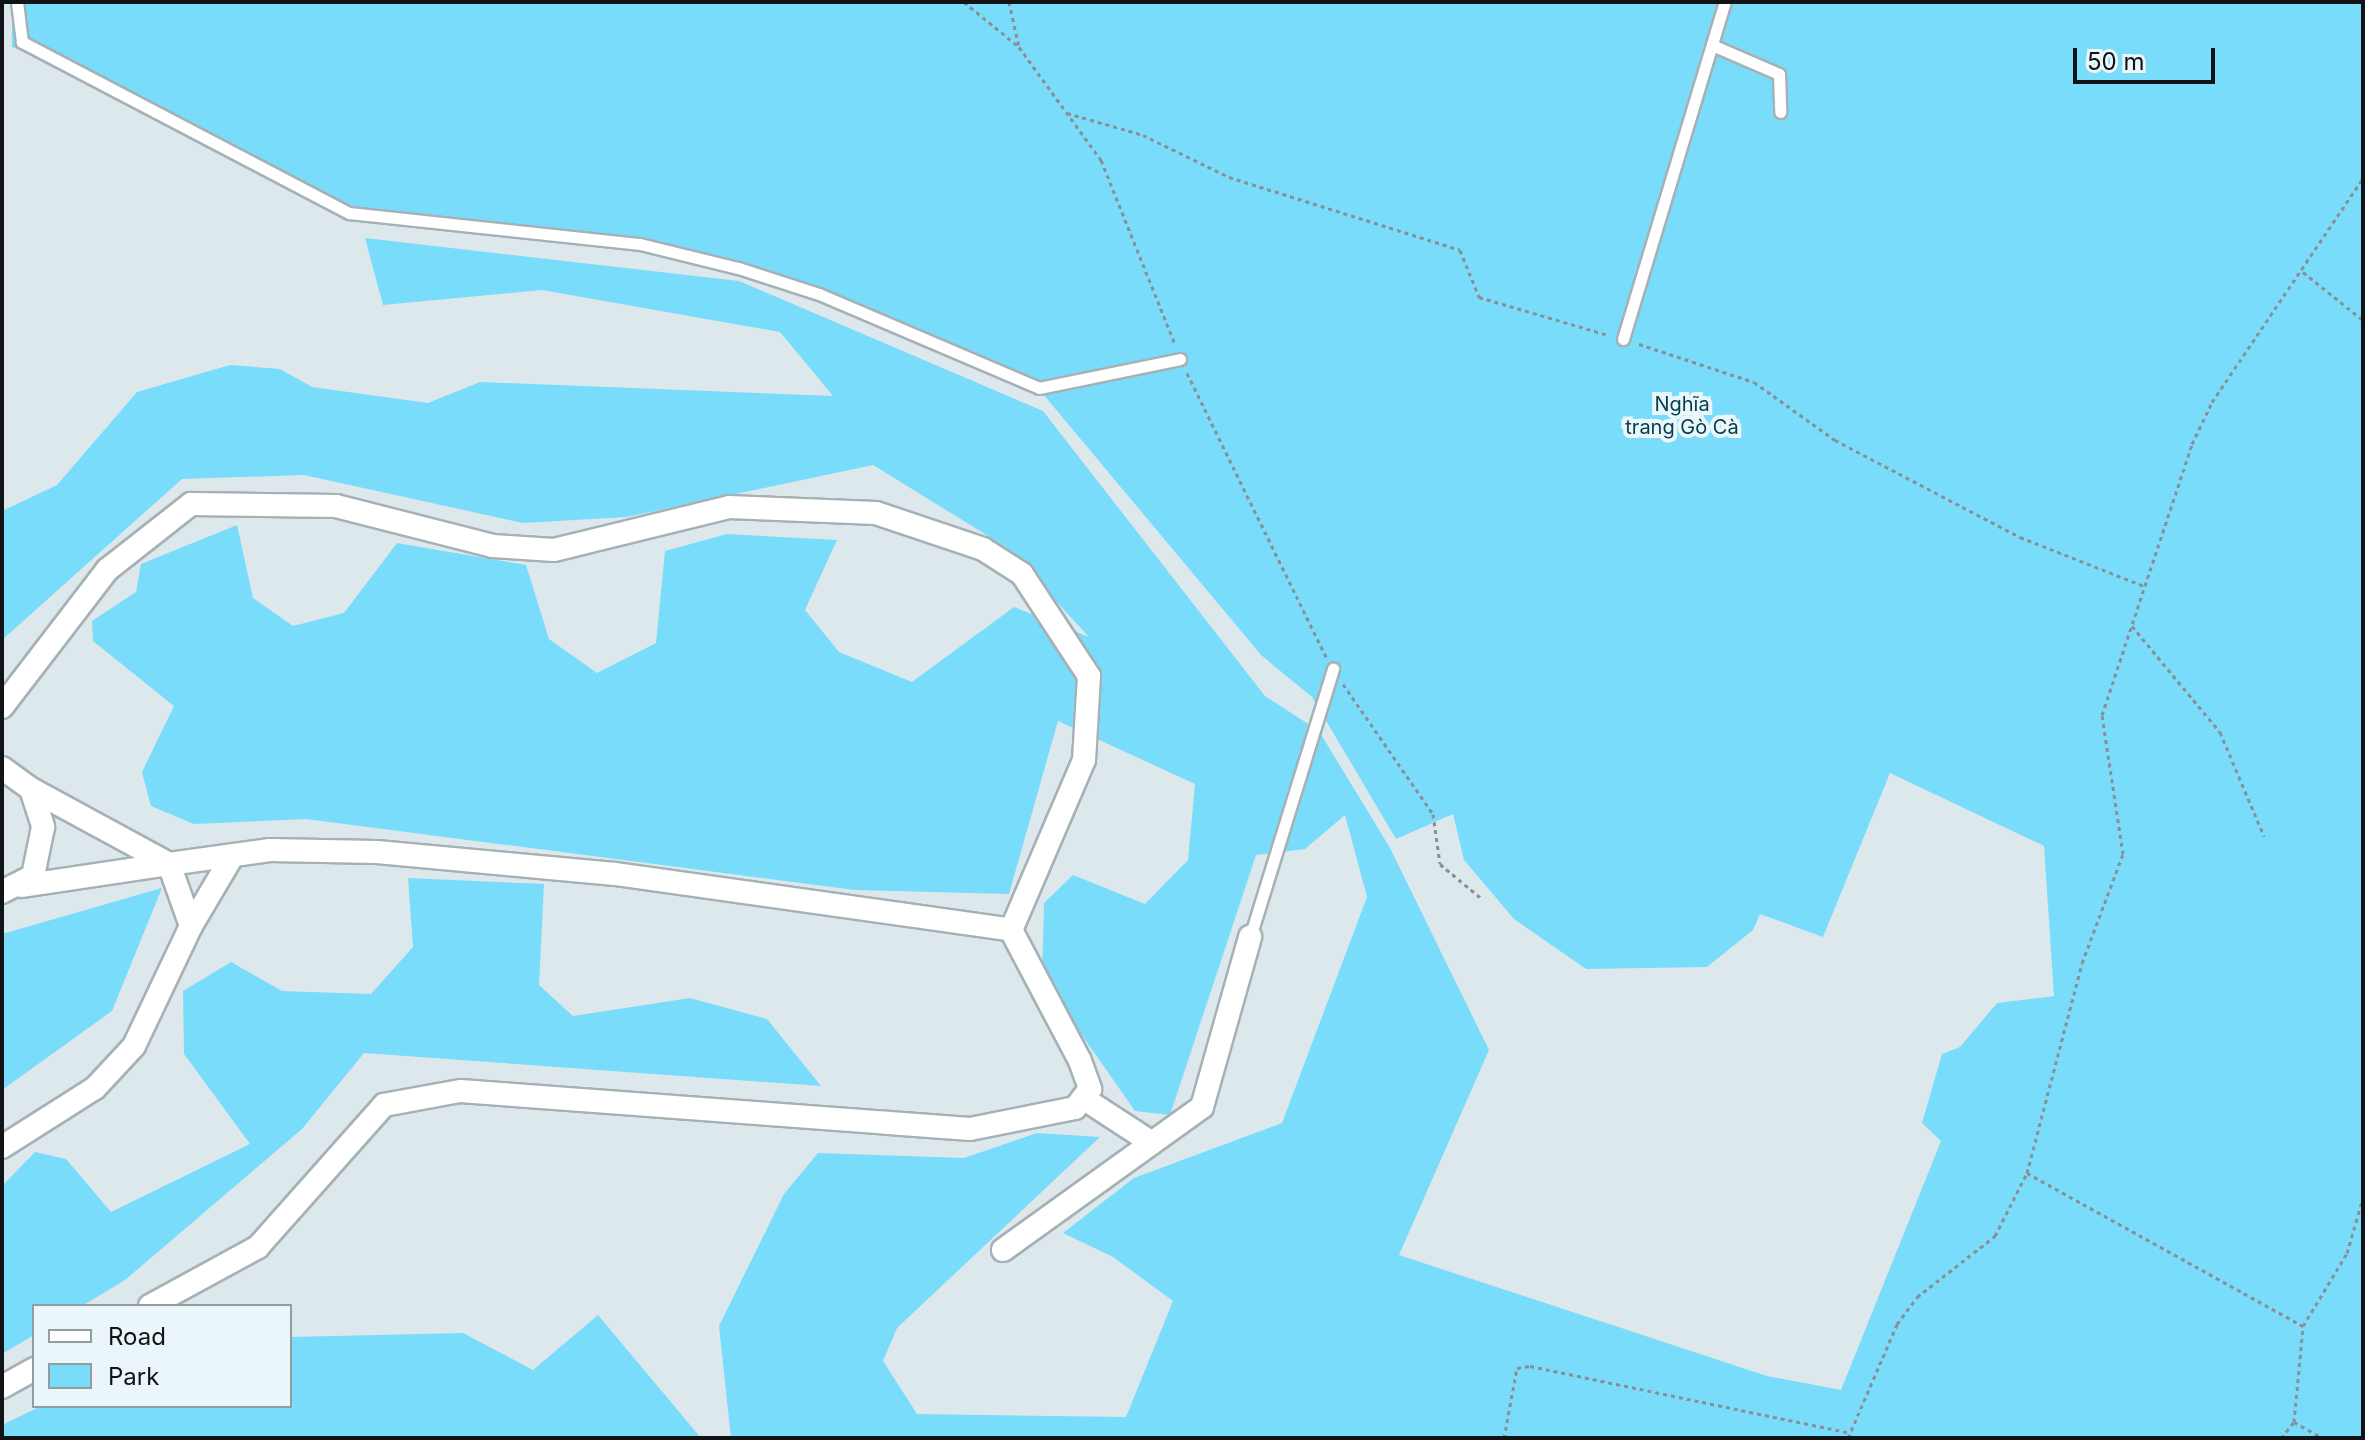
<!DOCTYPE html>
<meta charset="utf-8">
<style>
body{margin:0}
#map{position:relative;width:2365px;height:1440px;overflow:hidden;background:#dde8ec;font-family:Inter,sans-serif}
div>[style]{position:absolute}
.green>*{inset:0;background:#79dcfb}
.path>*{height:3px;margin-top:-1.5px;transform-origin:0;background:repeating-linear-gradient(90deg,#889093 0 4px,transparent 0 8px)}
.roads{filter:drop-shadow(2px 0 #a6b1b5) drop-shadow(-2px 0 #a6b1b5) drop-shadow(0 2px #a6b1b5) drop-shadow(0 -2px #a6b1b5)}
.lane>*{height:11px;margin:-5.5px;padding:0 5.5px;transform-origin:5.5px;border-radius:5.5px;background:#fff}
.street>*{height:22px;margin:-11px;padding:0 11px;transform-origin:11px;border-radius:11px;background:#fff}
span{translate:-50% -50%;white-space:nowrap;text-align:center;line-height:1.15;-webkit-text-stroke:8px #eaf6fa;paint-order:stroke}
.park-label{font-size:20px;color:#023e4d}
.frame{position:absolute;inset:0;border:4px solid #101416;pointer-events:none}
.legend{position:absolute;left:32px;top:1304px;width:260px;height:104px;box-sizing:border-box;background:#eaf6fa;border:2px solid #939c9f;margin:0;padding:10px 14px;list-style:none;font-size:24px;color:#101416}
.legend li{display:flex;align-items:center;gap:16px;height:40px}
.legend b{width:40px;border:2px solid #939c9f}
.scale{position:absolute;left:2073px;top:48px;width:142px;height:36px;box-sizing:border-box;border:4px solid #101416;border-top:0;padding-left:10px;font-size:24px;line-height:28px;white-space:nowrap;color:#101416;-webkit-text-stroke:6px #eaf6fa;paint-order:stroke}
</style>
<div id="map">
<div class="green">
<i style="clip-path:polygon(12px 2px,2363px 2px,2363px 1438px,731px 1438px,719px 1326px,784px 1194px,818px 1153px,964px 1158px,1037px 1133px,1100px 1137px,897px 1328px,883px 1361px,917px 1414px,1126px 1417px,1173px 1301px,1113px 1257px,1063px 1233px,1134px 1178px,1282px 1123px,1367px 897px,1345px 815px,1305px 849px,1256px 855px,1170px 1115px,1135px 1111px,1042px 978px,1044px 903px,1073px 875px,1145px 904px,1188px 860px,1195px 784px,1058px 721px,1009px 894px,855px 890px,306px 819px,194px 824px,151px 806px,142px 772px,174px 706px,93px 641px,92px 621px,136px 592px,141px 564px,237px 525px,253px 598px,293px 626px,344px 613px,397px 543px,526px 565px,549px 639px,597px 673px,656px 643px,665px 551px,727px 534px,837px 540px,805px 610px,839px 652px,912px 682px,1014px 607px,1089px 637px,1006px 547px,873px 465px,627px 517px,523px 523px,304px 475px,182px 479px,2px 640px,2px 511px,57px 485px,137px 392px,230px 365px,280px 369px,312px 387px,428px 403px,480px 382px,833px 396px,780px 332px,542px 290px,383px 305px,365px 238px,739px 281px,1043px 411px,1265px 696px,1319px 731px,1390px 848px,1489px 1050px,1399px 1255px,1767px 1376px,1841px 1390px,1941px 1141px,1922px 1123px,1942px 1054px,1960px 1047px,1997px 1003px,2054px 996px,2044px 846px,1890px 773px,1823px 937px,1760px 914px,1753px 930px,1707px 967px,1586px 969px,1514px 919px,1464px 860px,1453px 814px,1396px 839px,1312px 697px,1261px 655px,1043px 394px,826px 302px,630px 238px,366px 211px,205px 147px,38px 54px,12px 47px)"></i>
<i style="clip-path:polygon(408px 878px,544px 884px,539px 985px,573px 1016px,690px 998px,767px 1019px,821px 1086px,364px 1053px,302px 1129px,125px 1280px,82px 1306px,34px 1306px,34px 1335px,2px 1354px,2px 1186px,35px 1152px,66px 1159px,111px 1212px,250px 1144px,184px 1054px,183px 991px,231px 962px,282px 991px,371px 994px,413px 947px)"></i>
<i style="clip-path:polygon(162px 888px,112px 1011px,2px 1090px,2px 934px)"></i>
<i style="clip-path:polygon(598px 1315px,701px 1438px,2px 1438px,2px 1425px,41px 1406px,290px 1406px,290px 1337px,463px 1333px,533px 1370px)"></i>
</div>
<div class="path">
<i style="left:964px;top:2px;width:68px;rotate:39.1deg"></i>
<i style="left:1009px;top:2px;width:46px;rotate:77.5deg"></i>
<i style="left:1019px;top:47px;width:140px;rotate:54deg"></i>
<i style="left:1101px;top:160px;width:198px;rotate:68.1deg"></i>
<i style="left:1067px;top:113px;width:79px;rotate:16.1deg"></i>
<i style="left:1143px;top:135px;width:96px;rotate:26deg"></i>
<i style="left:1229px;top:177px;width:242px;rotate:17.5deg"></i>
<i style="left:1460px;top:250px;width:51px;rotate:68deg"></i>
<i style="left:1479px;top:297px;width:134px;rotate:16.4deg"></i>
<i style="left:2303px;top:272px;width:77px;rotate:38.7deg"></i>
<i style="left:1639px;top:344px;width:121px;rotate:18.3deg"></i>
<i style="left:1754px;top:382px;width:100px;rotate:35.6deg"></i>
<i style="left:1835px;top:440px;width:209px;rotate:27.7deg"></i>
<i style="left:2020px;top:537px;width:133px;rotate:21.6deg"></i>
<i style="left:1187px;top:373px;width:316px;rotate:63.9deg"></i>
<i style="left:2132px;top:626px;width:138px;rotate:50.3deg"></i>
<i style="left:2220px;top:732px;width:113px;rotate:67.1deg"></i>
<i style="left:1343px;top:684px;width:158px;rotate:55.3deg"></i>
<i style="left:1433px;top:814px;width:50px;rotate:82deg"></i>
<i style="left:1440px;top:864px;width:53px;rotate:39.7deg"></i>
<i style="left:2027px;top:1173px;width:316px;rotate:29deg"></i>
<i style="left:2294px;top:1422px;width:33px;rotate:29deg"></i>
<i style="left:1504px;top:1438px;width:71px;rotate:-79.5deg"></i>
<i style="left:1517px;top:1368px;width:13px;rotate:-9deg"></i>
<i style="left:1530px;top:1366px;width:328px;rotate:11.8deg"></i>
<i style="left:1848px;top:1438px;width:124px;rotate:-66.7deg"></i>
<i style="left:1897px;top:1324px;width:34px;rotate:-53deg"></i>
<i style="left:1917px;top:1297px;width:99px;rotate:-38deg"></i>
<i style="left:1995px;top:1236px;width:71px;rotate:-63.1deg"></i>
<i style="left:2027px;top:1173px;width:217px;rotate:-75.3deg"></i>
<i style="left:2082px;top:963px;width:116px;rotate:-69.4deg"></i>
<i style="left:2123px;top:854px;width:141px;rotate:-98.6deg"></i>
<i style="left:2102px;top:715px;width:286px;rotate:-71.6deg"></i>
<i style="left:2192px;top:444px;width:47px;rotate:-64.5deg"></i>
<i style="left:2212px;top:402px;width:270px;rotate:-56deg"></i>
<i style="left:2281px;top:1438px;width:21px;rotate:-51deg"></i>
<i style="left:2294px;top:1422px;width:96px;rotate:-84.6deg"></i>
<i style="left:2303px;top:1326px;width:85px;rotate:-58.9deg"></i>
<i style="left:2347px;top:1253px;width:57px;rotate:-73.8deg"></i>
</div>
<div class="roads">
<div class="lane">
<i style="left:17px;top:2px;width:40px;rotate:82.9deg"></i>
<i style="left:22px;top:42px;width:369px;rotate:27.6deg"></i>
<i style="left:349px;top:213px;width:293px;rotate:6.1deg"></i>
<i style="left:640px;top:244px;width:101px;rotate:13.8deg"></i>
<i style="left:738px;top:268px;width:85px;rotate:17.8deg"></i>
<i style="left:819px;top:294px;width:239px;rotate:23.1deg"></i>
<i style="left:1039px;top:388px;width:144px;rotate:-11.6deg"></i>
<i style="left:1712px;top:45px;width:73px;rotate:23.4deg"></i>
<i style="left:1779px;top:74px;width:38px;rotate:88deg"></i>
<i style="left:1623px;top:339px;width:352px;rotate:-73.2deg"></i>
<i style="left:1250px;top:937px;width:281px;rotate:-72.8deg"></i>
</div>
<div class="street">
<i style="left:2px;top:707px;width:173px;rotate:-52.5deg"></i>
<i style="left:107px;top:570px;width:107px;rotate:-38.2deg"></i>
<i style="left:191px;top:504px;width:145px;rotate:0.8deg"></i>
<i style="left:336px;top:506px;width:162px;rotate:14.3deg"></i>
<i style="left:493px;top:546px;width:61px;rotate:3.8deg"></i>
<i style="left:554px;top:550px;width:180px;rotate:-13.8deg"></i>
<i style="left:729px;top:507px;width:147px;rotate:2.3deg"></i>
<i style="left:876px;top:513px;width:113px;rotate:18.6deg"></i>
<i style="left:983px;top:549px;width:46px;rotate:32.7deg"></i>
<i style="left:1022px;top:574px;width:122px;rotate:56.7deg"></i>
<i style="left:1089px;top:676px;width:84px;rotate:93.4deg"></i>
<i style="left:1084px;top:760px;width:185px;rotate:113.2deg"></i>
<i style="left:1011px;top:930px;width:148px;rotate:62.2deg"></i>
<i style="left:1080px;top:1061px;width:30px;rotate:70deg"></i>
<i style="left:1090px;top:1089px;width:24px;rotate:128deg"></i>
<i style="left:1075px;top:1108px;width:107px;rotate:168.7deg"></i>
<i style="left:970px;top:1129px;width:511px;rotate:-175.74deg"></i>
<i style="left:460px;top:1091px;width:77px;rotate:169.6deg"></i>
<i style="left:384px;top:1105px;width:190px;rotate:131.6deg"></i>
<i style="left:258px;top:1247px;width:123px;rotate:151.4deg"></i>
<i style="left:2px;top:768px;width:36px;rotate:36deg"></i>
<i style="left:31px;top:789px;width:40px;rotate:72deg"></i>
<i style="left:43px;top:827px;width:50px;rotate:101.5deg"></i>
<i style="left:33px;top:876px;width:35px;rotate:153deg"></i>
<i style="left:31px;top:789px;width:157px;rotate:28.5deg"></i>
<i style="left:169px;top:864px;width:102px;rotate:-7.9deg"></i>
<i style="left:270px;top:850px;width:107px;rotate:1.1deg"></i>
<i style="left:377px;top:852px;width:239px;rotate:5.3deg"></i>
<i style="left:615px;top:874px;width:400px;rotate:8deg"></i>
<i style="left:191px;top:926px;width:82px;rotate:-59.4deg"></i>
<i style="left:1083px;top:1098px;width:82px;rotate:33.1deg"></i>
<i style="left:2px;top:1147px;width:110px;rotate:-32.4deg"></i>
<i style="left:95px;top:1088px;width:57px;rotate:-47.1deg"></i>
<i style="left:134px;top:1046px;width:133px;rotate:-64.6deg"></i>
<i style="left:191px;top:926px;width:66px;rotate:-109.5deg"></i>
<i style="left:169px;top:864px;width:149px;rotate:171.5deg"></i>
<i style="left:1003px;top:1250px;width:245px;rotate:-35.7deg"></i>
<i style="left:1202px;top:1107px;width:177px;rotate:-74.2deg"></i>
<i style="left:2px;top:1387px;width:37px;rotate:-29deg"></i>
</div>
</div>
<div class="park-label">
<span style="left:1682px;top:416px">Nghĩa<br>trang Gò Cà</span>
</div>
<div class="frame"></div>
<ul class="legend">
<li><b style="height:10px;background:#fff"></b>Road</li>
<li><b style="height:22px;background:#79dcfb"></b>Park</li>
</ul>
<div class="scale">50 m</div>
</div>
